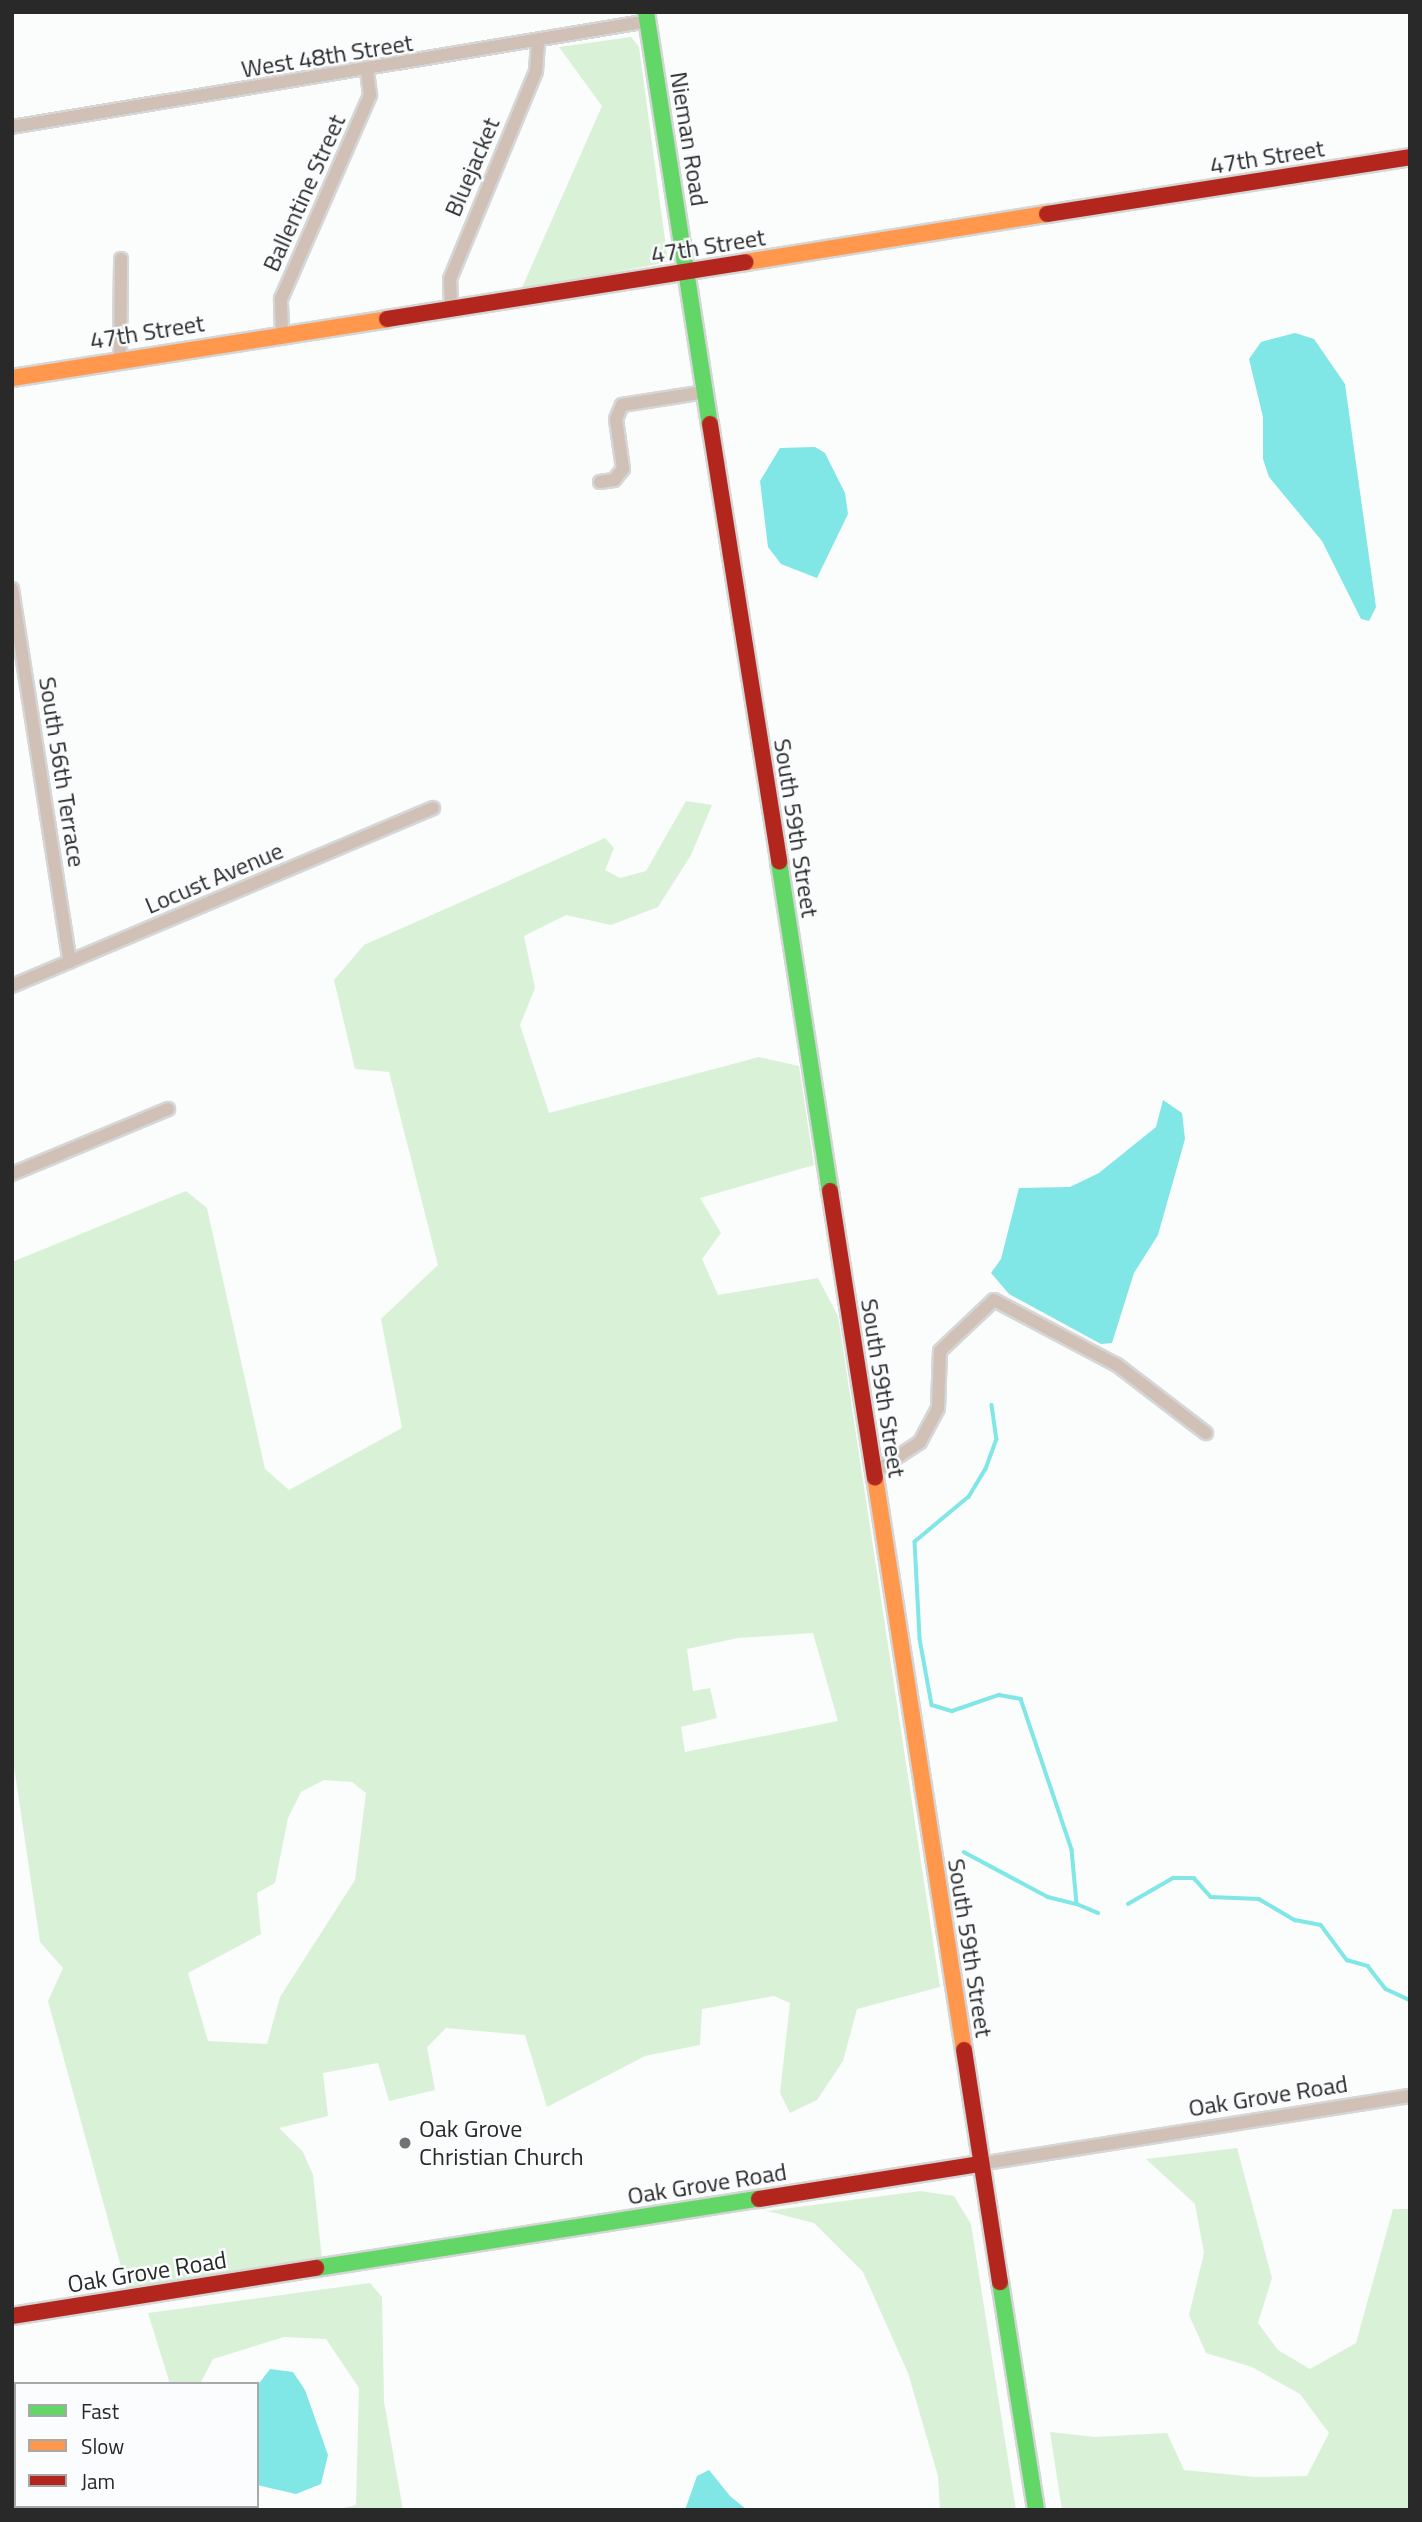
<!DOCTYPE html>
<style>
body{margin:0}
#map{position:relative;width:1422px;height:2522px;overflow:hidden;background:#fbfcfc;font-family:"Titillium Web",sans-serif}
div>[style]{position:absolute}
.green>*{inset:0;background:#d9f1d6}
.water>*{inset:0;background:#80e6e6}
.stream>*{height:3.5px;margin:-1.75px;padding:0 1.75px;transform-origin:1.75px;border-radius:1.75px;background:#80e6e6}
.roads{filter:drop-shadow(2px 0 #d5d6d6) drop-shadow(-2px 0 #d5d6d6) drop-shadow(0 2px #d5d6d6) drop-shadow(0 -2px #d5d6d6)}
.street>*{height:12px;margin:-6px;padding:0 6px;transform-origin:6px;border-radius:6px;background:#d0c0b6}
.fast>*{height:16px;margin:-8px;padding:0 8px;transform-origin:8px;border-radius:8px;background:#63d668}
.slow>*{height:16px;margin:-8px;padding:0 8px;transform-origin:8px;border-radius:8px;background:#ff974d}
.jam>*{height:16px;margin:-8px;padding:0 8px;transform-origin:8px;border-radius:8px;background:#b3261e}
.dots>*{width:19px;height:19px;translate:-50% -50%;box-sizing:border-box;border:4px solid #fafcfd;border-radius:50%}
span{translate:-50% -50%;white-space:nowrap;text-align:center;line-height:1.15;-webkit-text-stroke:5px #fafcfd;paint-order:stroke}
.street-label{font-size:24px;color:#29292a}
.poi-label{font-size:24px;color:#29292a}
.left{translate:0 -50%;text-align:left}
.frame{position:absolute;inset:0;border:14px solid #29292a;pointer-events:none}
.legend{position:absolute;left:14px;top:2382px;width:245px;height:126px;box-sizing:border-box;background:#fafcfd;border:2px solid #a6a8a9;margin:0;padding:9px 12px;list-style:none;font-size:21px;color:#29292a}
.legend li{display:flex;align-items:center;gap:14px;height:35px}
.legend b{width:35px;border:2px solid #a6a8a9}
</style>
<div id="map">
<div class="green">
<i style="clip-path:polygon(631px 37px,639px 47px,668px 262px,521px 290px,602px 106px,559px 47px)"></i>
<i style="clip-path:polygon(evenodd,686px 801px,712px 805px,691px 855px,658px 907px,611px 925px,566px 915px,524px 936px,535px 988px,520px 1025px,549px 1113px,759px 1057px,799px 1066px,814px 1165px,700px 1198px,721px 1233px,702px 1259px,718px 1295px,818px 1278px,838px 1316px,940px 1987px,857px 2009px,843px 2061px,817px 2100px,790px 2113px,780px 2093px,790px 2003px,774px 1996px,702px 2009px,700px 2045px,645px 2056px,547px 2107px,525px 2035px,446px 2028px,427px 2047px,435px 2090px,389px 2101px,378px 2063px,323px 2073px,328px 2116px,279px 2128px,303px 2152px,313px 2175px,322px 2259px,127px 2289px,48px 2001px,63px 1968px,40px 1942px,12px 1753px,12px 1262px,186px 1191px,207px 1208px,265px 1469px,289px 1490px,402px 1428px,381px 1319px,438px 1265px,389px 1072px,355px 1069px,334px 980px,364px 945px,605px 838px,614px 848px,605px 870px,620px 878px,646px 871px,686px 801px,813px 1633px,838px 1721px,685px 1752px,681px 1727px,717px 1718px,710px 1688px,693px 1691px,687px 1649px,738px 1638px,813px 1633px,686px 801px,324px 1780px,352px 1782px,366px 1793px,355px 1880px,280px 1997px,267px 2044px,208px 2041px,188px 1973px,261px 1934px,257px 1893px,275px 1883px,288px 1818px,301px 1792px,324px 1780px)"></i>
<i style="clip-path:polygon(1237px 2148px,1272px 2278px,1258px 2323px,1278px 2350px,1310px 2369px,1356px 2343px,1393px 2209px,1410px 2209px,1410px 2510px,1062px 2510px,1050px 2432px,1095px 2437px,1167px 2433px,1184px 2470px,1255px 2477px,1307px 2476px,1329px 2433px,1300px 2394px,1252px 2367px,1206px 2353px,1189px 2315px,1204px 2253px,1195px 2204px,1146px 2159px)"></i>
<i style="clip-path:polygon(921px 2191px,954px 2196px,971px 2224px,1016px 2510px,940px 2510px,938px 2476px,908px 2373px,863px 2272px,814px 2223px,767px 2211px)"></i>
<i style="clip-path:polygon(370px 2283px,382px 2297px,384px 2402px,403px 2510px,335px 2510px,356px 2505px,359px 2388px,326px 2339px,284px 2337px,213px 2359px,200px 2384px,170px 2384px,148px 2313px)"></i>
</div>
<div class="water">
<i style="clip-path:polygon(1295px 333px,1314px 339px,1345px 384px,1376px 607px,1369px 621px,1361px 619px,1322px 541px,1269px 477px,1263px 459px,1263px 417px,1249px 359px,1261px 342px)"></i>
<i style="clip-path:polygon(815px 447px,825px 453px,845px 493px,848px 514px,817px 578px,781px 564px,768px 547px,760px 481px,780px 448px)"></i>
<i style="clip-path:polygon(1163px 1100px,1182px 1113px,1185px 1139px,1158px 1235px,1134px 1273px,1112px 1343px,1101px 1344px,1009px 1294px,991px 1273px,1001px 1259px,1019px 1188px,1070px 1187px,1099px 1173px,1156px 1127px)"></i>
<i style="clip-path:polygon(270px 2369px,293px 2372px,305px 2390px,328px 2455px,321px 2484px,296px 2494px,257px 2485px,257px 2386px)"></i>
<i style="clip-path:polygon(709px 2470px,730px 2496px,747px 2510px,685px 2510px,697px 2476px)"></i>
</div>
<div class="stream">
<i style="left:992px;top:1405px;width:34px;rotate:82deg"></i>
<i style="left:997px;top:1439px;width:32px;rotate:110deg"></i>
<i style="left:986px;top:1469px;width:33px;rotate:121deg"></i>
<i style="left:969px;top:1497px;width:70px;rotate:140.2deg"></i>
<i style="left:915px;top:1542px;width:97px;rotate:87deg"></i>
<i style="left:920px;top:1639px;width:67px;rotate:79.7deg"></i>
<i style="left:932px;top:1705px;width:21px;rotate:17deg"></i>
<i style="left:952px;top:1711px;width:50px;rotate:-18.8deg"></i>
<i style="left:999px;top:1695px;width:22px;rotate:10deg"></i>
<i style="left:1021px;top:1699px;width:159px;rotate:71.3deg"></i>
<i style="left:1072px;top:1850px;width:54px;rotate:84.7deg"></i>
<i style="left:1077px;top:1904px;width:23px;rotate:23deg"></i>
<i style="left:964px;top:1852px;width:95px;rotate:28.2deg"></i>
<i style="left:1048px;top:1897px;width:30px;rotate:14deg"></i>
<i style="left:1128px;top:1904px;width:52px;rotate:-30deg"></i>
<i style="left:1173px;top:1878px;width:21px"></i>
<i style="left:1194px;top:1878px;width:25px;rotate:48deg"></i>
<i style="left:1211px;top:1897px;width:48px;rotate:2.4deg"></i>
<i style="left:1259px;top:1899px;width:42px;rotate:30.3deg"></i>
<i style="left:1295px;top:1920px;width:26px;rotate:11deg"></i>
<i style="left:1321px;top:1925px;width:44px;rotate:53.4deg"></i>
<i style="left:1347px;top:1960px;width:22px;rotate:16deg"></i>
<i style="left:1368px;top:1966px;width:29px;rotate:52deg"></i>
<i style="left:1386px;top:1989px;width:26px;rotate:25deg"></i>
</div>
<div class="roads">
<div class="street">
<i style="left:12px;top:127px;width:645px;rotate:-9.46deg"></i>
<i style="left:451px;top:306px;width:27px;rotate:-92deg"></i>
<i style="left:450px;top:279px;width:225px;rotate:-67.5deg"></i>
<i style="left:536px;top:71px;width:27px;rotate:-86deg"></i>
<i style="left:282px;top:332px;width:33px;rotate:-92deg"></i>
<i style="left:281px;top:299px;width:223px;rotate:-66.4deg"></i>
<i style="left:370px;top:95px;width:23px;rotate:-97deg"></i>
<i style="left:120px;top:359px;width:100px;rotate:-89.4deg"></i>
<i style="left:600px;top:482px;width:14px;rotate:-8deg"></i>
<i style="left:614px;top:480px;width:14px;rotate:-51deg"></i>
<i style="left:623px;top:469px;width:50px;rotate:-98deg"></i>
<i style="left:616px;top:419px;width:15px;rotate:-67deg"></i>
<i style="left:622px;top:405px;width:84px;rotate:-8.9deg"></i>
<i style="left:12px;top:589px;width:377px;rotate:81.2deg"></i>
<i style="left:12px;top:986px;width:457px;rotate:-22.9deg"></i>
<i style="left:12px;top:1174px;width:169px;rotate:-22.6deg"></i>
<i style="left:873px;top:1473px;width:56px;rotate:-33.4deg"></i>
<i style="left:920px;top:1442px;width:38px;rotate:-62deg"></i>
<i style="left:938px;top:1408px;width:57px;rotate:-88deg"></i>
<i style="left:940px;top:1351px;width:74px;rotate:-43.4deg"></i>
<i style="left:994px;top:1300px;width:139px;rotate:27.9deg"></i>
<i style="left:1117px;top:1365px;width:112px;rotate:37.4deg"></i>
<i style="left:980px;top:2164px;width:435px;rotate:-9deg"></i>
</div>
<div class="fast">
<i style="left:646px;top:12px;width:417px;rotate:81.2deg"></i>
<i style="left:779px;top:862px;width:333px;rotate:81.2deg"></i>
<i style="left:316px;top:2268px;width:448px;rotate:-8.9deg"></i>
<i style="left:1000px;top:2282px;width:231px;rotate:81deg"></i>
</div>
<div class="slow">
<i style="left:746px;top:262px;width:305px;rotate:-9.1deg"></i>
<i style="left:12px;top:378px;width:380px;rotate:-8.9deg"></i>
<i style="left:875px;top:1477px;width:580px;rotate:81.17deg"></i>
</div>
<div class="jam">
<i style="left:1047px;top:214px;width:367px;rotate:-8.9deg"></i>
<i style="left:387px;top:319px;width:363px;rotate:-9deg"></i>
<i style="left:710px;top:424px;width:443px;rotate:81deg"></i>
<i style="left:830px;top:1191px;width:290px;rotate:81.1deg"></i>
<i style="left:964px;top:2050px;width:235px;rotate:81.2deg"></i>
<i style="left:759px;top:2199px;width:224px;rotate:-9deg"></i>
<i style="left:12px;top:2316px;width:308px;rotate:-9deg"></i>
</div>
</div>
<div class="dots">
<i style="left:405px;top:2143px;background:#727374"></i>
</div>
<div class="street-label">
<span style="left:327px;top:56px;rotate:-9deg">West 48th Street</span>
<span style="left:689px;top:139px;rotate:81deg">Nieman Road</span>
<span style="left:1267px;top:157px;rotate:-9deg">47th Street</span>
<span style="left:472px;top:167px;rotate:-67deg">Bluejacket</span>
<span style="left:304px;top:193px;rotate:-66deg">Ballentine Street</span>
<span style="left:708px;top:246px;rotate:-9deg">47th Street</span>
<span style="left:147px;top:332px;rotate:-9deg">47th Street</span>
<span style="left:62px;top:772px;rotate:81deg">South 56th Terrace</span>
<span style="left:796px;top:828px;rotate:81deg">South 59th Street</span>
<span style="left:214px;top:878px;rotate:-23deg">Locust Avenue</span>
<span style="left:883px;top:1388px;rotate:81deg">South 59th Street</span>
<span style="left:970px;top:1948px;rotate:81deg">South 59th Street</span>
<span style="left:1268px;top:2096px;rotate:-9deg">Oak Grove Road</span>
<span style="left:707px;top:2184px;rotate:-9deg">Oak Grove Road</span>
<span style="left:147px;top:2272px;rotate:-9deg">Oak Grove Road</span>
</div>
<div class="poi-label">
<span class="left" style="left:419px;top:2143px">Oak Grove<br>Christian Church</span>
</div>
<div class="frame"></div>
<ul class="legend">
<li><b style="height:9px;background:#63d668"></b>Fast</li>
<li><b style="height:9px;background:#ff974d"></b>Slow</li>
<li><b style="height:9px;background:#b3261e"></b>Jam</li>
</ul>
</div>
